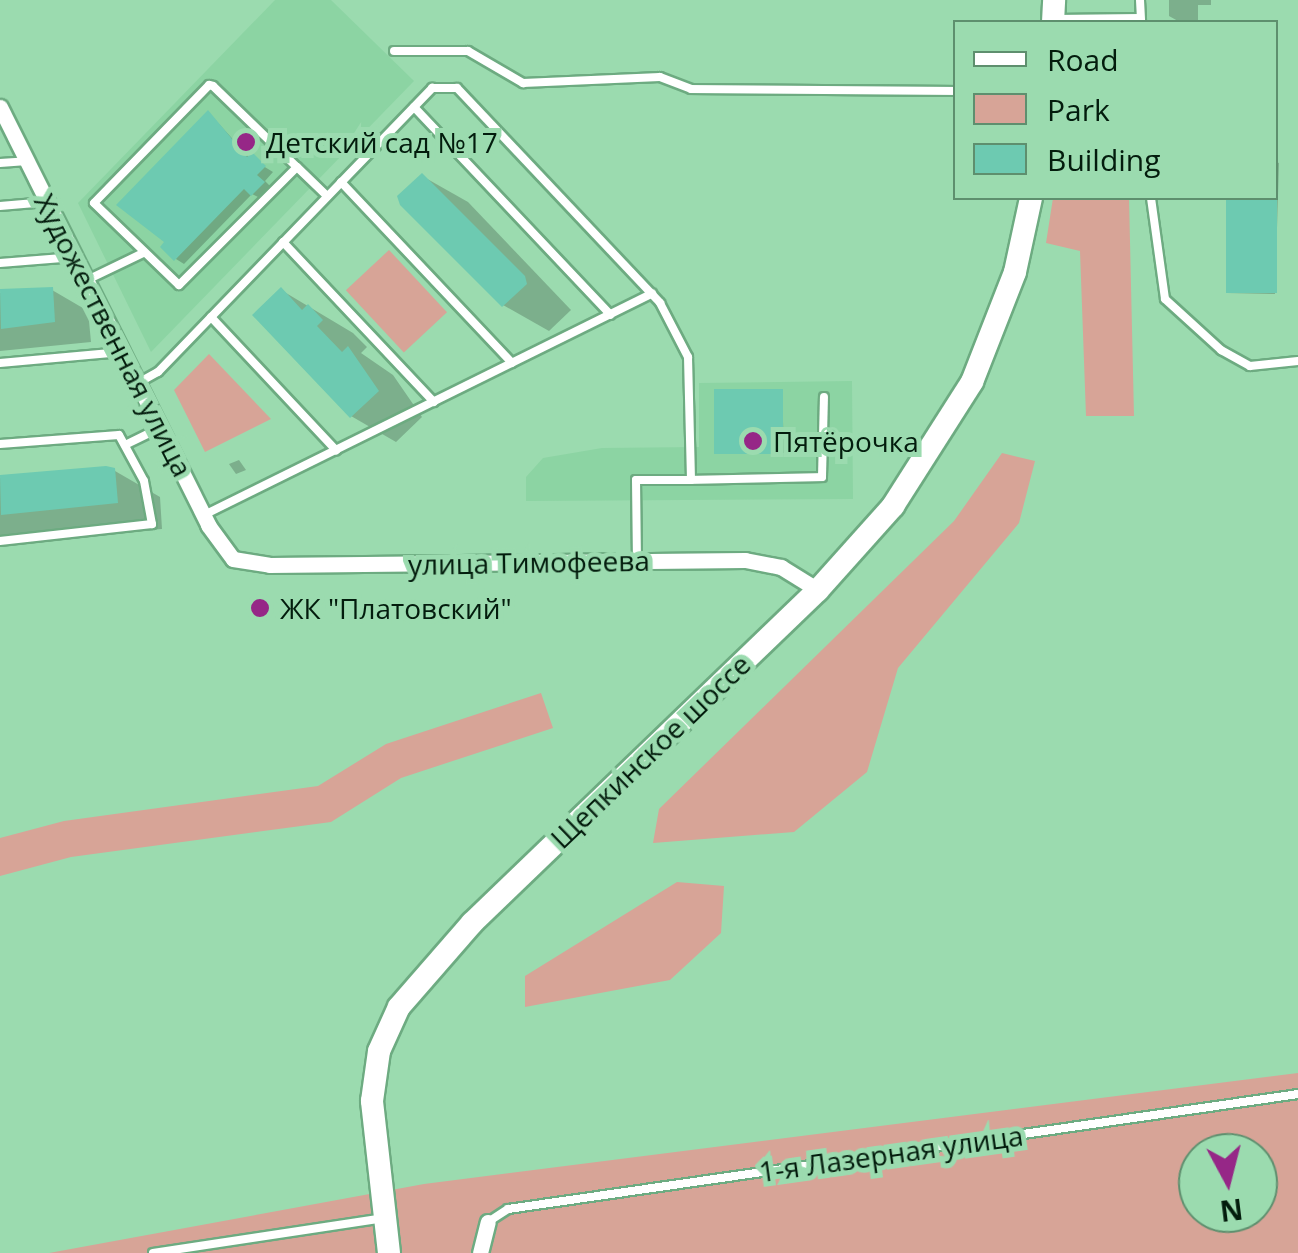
<!DOCTYPE html>
<meta charset="utf-8">
<style>
body{margin:0}
#map{position:relative;width:1298px;height:1253px;overflow:hidden;background:#9bdbaf;font-family:"Open Sans",sans-serif}
div>[style]{position:absolute}
.built>*{inset:0;background:#8cd4a3}
.green>*{inset:0;background:#d7a497;transform-origin:0 0}
.shadow>*{inset:0;background:#0003}
.building>*{inset:0;background:#6dcab1;transform-origin:0 0}
.roads{filter:drop-shadow(2px 0 #6dab81) drop-shadow(-2px 0 #6dab81) drop-shadow(0 2px #6dab81) drop-shadow(0 -2px #6dab81)}
.lane>*{height:8px;margin:-4px;padding:0 4px;transform-origin:4px;border-radius:4px;background:#fff}
.street>*{height:15px;margin:-7.5px;padding:0 7.5px;transform-origin:7.5px;border-radius:7.5px;background:#fff}
.secondary>*{height:22px;margin:-11px;padding:0 11px;transform-origin:11px;border-radius:11px;background:#fff}
.dots>*{width:28px;height:28px;translate:-50% -50%;box-sizing:border-box;border:5px solid #9bdbaf;border-radius:50%}
span{translate:-50% -50%;white-space:nowrap;text-align:center;line-height:1.15;-webkit-text-stroke:10px #9bdbaf;paint-order:stroke}
.poi-label{font-size:28px;color:#031c0d}
.left{translate:0 -50%;text-align:left}
.street-label{font-size:28px;color:#031c0d}
.legend{position:absolute;left:953px;top:20px;width:325px;height:180px;box-sizing:border-box;background:#9bdbaf;border:2px solid #5e8f6e;margin:0;padding:12px 18px;list-style:none;font-size:30px;color:#031c0d}
.legend li{display:flex;align-items:center;gap:20px;height:50px}
.legend b{width:50px;border:2px solid #5e8f6e}
.north{position:absolute;left:1178px;top:1133px;width:100px;height:100px;box-sizing:border-box;background:#9bdbaf;border:2px solid #5e8f6e;border-radius:50%;rotate:173deg;font-size:28px;font-weight:700;line-height:40px;text-align:center;color:#031c0d}
.north::after{content:'';display:block;margin:auto;width:35px;height:45px;background:#962787;clip-path:polygon(50% 0,100% 100%,50% 72%,0 100%)}
</style>
<div id="map">
<div class="built">
<i style="clip-path:polygon(275px 0,331px 0,414px 81px,151px 352px,78px 203px)"></i>
<i style="clip-path:polygon(852px 381px,853px 499px,526px 501px,526px 477px,543px 458px,602px 448px,699px 447px,699px 383px)"></i>
</div>
<div class="green">
<i style="clip-path:polygon(1053px 198px,1129px 198px,1134px 416px,1086px 416px,1080px 251px,1046px 243px)"></i>
<i style="left:389px;top:250px;width:85px;height:59px;rotate:47deg"></i>
<i style="clip-path:polygon(209px 354px,271px 419px,205px 452px,174px 390px)"></i>
<i style="clip-path:polygon(1002px 453px,1035px 461px,1019px 523px,898px 668px,867px 772px,794px 832px,653px 843px,659px 809px,954px 521px)"></i>
<i style="clip-path:polygon(541px 693px,553px 728px,401px 778px,331px 822px,71px 857px,0 876px,0 838px,64px 821px,318px 786px,386px 744px)"></i>
<i style="clip-path:polygon(677px 882px,724px 886px,721px 933px,670px 980px,525px 1007px,525px 976px)"></i>
<i style="clip-path:polygon(evenodd,1298px 1073px,1298px 1253px,49px 1253px,424px 1184px,1298px 1073px,1198px 1153px,1258px 1153px,1258px 1213px,1198px 1213px,1198px 1153px)"></i>
</div>
<div class="shadow">
<i style="clip-path:polygon(1169px 0,1211px 0,1211px 5px,1198px 5px,1198px 22px,1178px 21px,1169px 16px)"></i>
<i style="clip-path:polygon(209px 113px,250px 158px,273px 172px,265px 181px,272px 188px,262px 199px,252px 194px,184px 264px,176px 259px)"></i>
<i style="clip-path:polygon(1276px 162px,1279px 163px,1275px 294px,1227px 293px,1229px 198px,1276px 198px)"></i>
<i style="clip-path:polygon(422px 176px,468px 202px,571px 310px,549px 331px,503px 305px)"></i>
<i style="clip-path:polygon(52px 290px,88px 311px,91px 342px,0 351px,0 293px)"></i>
<i style="clip-path:polygon(281px 290px,353px 333px,367px 347px,361px 353px,393px 375px,422px 417px,396px 442px,351px 416px)"></i>
<i style="clip-path:polygon(782px 391px,784px 453px,717px 453px)"></i>
<i style="clip-path:polygon(239px 460px,246px 470px,236px 474px,229px 464px)"></i>
<i style="clip-path:polygon(115px 471px,160px 497px,162px 529px,0 541px,0 478px)"></i>
</div>
<div class="building">
<i style="clip-path:polygon(208px 110px,247px 157px,252px 152px,266px 166px,257px 175px,265px 182px,251px 196px,244px 189px,174px 261px,160px 247px,164px 242px,116px 205px)"></i>
<i style="clip-path:polygon(422px 173px,525px 276px,527px 284px,502px 307px,400px 205px,397px 196px)"></i>
<i style="left:1226px;top:198px;width:51px;height:95px"></i>
<i style="clip-path:polygon(53px 287px,55px 322px,1px 329px,0 289px)"></i>
<i style="clip-path:polygon(281px 287px,302px 310px,308px 304px,323px 320px,317px 326px,342px 352px,348px 346px,379px 391px,350px 418px,252px 315px)"></i>
<i style="left:714px;top:389px;width:69px;height:65px"></i>
<i style="clip-path:polygon(106px 466px,115px 468px,118px 503px,1px 515px,0 475px)"></i>
</div>
<div class="roads">
<div class="lane">
<i style="left:1140px;top:0;width:22px;rotate:87deg"></i>
<i style="left:1055px;top:19px;width:85px;rotate:-0.7deg"></i>
<i style="left:394px;top:51px;width:74px"></i>
<i style="left:468px;top:51px;width:64px;rotate:30.2deg"></i>
<i style="left:523px;top:83px;width:137px;rotate:-2.5deg"></i>
<i style="left:660px;top:77px;width:33px;rotate:21deg"></i>
<i style="left:691px;top:89px;width:265px;rotate:0.4deg"></i>
<i style="left:414px;top:107px;width:286px;rotate:46.6deg"></i>
<i style="left:0;top:163px;width:27px;rotate:-4deg"></i>
<i style="left:297px;top:167px;width:167px;rotate:135deg"></i>
<i style="left:179px;top:285px;width:118px;rotate:-136deg"></i>
<i style="left:94px;top:203px;width:165px;rotate:-45.7deg"></i>
<i style="left:209px;top:85px;width:4px;rotate:14deg"></i>
<i style="left:213px;top:86px;width:117px;rotate:44deg"></i>
<i style="left:297px;top:167px;width:42px;rotate:44deg"></i>
<i style="left:341px;top:182px;width:249px;rotate:46.6deg"></i>
<i style="left:1151px;top:198px;width:102px;rotate:82.1deg"></i>
<i style="left:1165px;top:299px;width:76px;rotate:42.3deg"></i>
<i style="left:1221px;top:350px;width:33px;rotate:29deg"></i>
<i style="left:1250px;top:366px;width:48px;rotate:-5.9deg"></i>
<i style="left:0;top:206px;width:47px;rotate:-4.9deg"></i>
<i style="left:283px;top:242px;width:220px;rotate:46.7deg"></i>
<i style="left:0;top:263px;width:75px;rotate:-4.6deg"></i>
<i style="left:87px;top:280px;width:62px;rotate:-25.7deg"></i>
<i style="left:211px;top:317px;width:183px;rotate:46.8deg"></i>
<i style="left:0;top:363px;width:122px;rotate:-5.2deg"></i>
<i style="left:138px;top:383px;width:23px;rotate:-29deg"></i>
<i style="left:158px;top:372px;width:395px;rotate:-46deg"></i>
<i style="left:432px;top:88px;width:25px"></i>
<i style="left:457px;top:88px;width:296px;rotate:46.6deg"></i>
<i style="left:660px;top:303px;width:61px;rotate:62.6deg"></i>
<i style="left:688px;top:357px;width:123px;rotate:88.6deg"></i>
<i style="left:691px;top:480px;width:55px;rotate:180deg"></i>
<i style="left:636px;top:480px;width:79px;rotate:89.3deg"></i>
<i style="left:0;top:444px;width:119px;rotate:-4.3deg"></i>
<i style="left:119px;top:435px;width:52px;rotate:61.5deg"></i>
<i style="left:144px;top:481px;width:44px;rotate:79.5deg"></i>
<i style="left:152px;top:524px;width:153px;rotate:173.6deg"></i>
<i style="left:125px;top:445px;width:39px;rotate:-26deg"></i>
<i style="left:691px;top:480px;width:131px;rotate:-1.3deg"></i>
<i style="left:822px;top:477px;width:80px;rotate:-88.6deg"></i>
<i style="left:204px;top:515px;width:500px;rotate:-26.3deg"></i>
<i style="left:488px;top:1222px;width:24px;rotate:-33deg"></i>
<i style="left:508px;top:1209px;width:798px;rotate:-8.28deg"></i>
<i style="left:153px;top:1253px;width:229px;rotate:-8.6deg"></i>
</div>
<div class="street">
<i style="left:0;top:107px;width:467px;rotate:63.5deg"></i>
<i style="left:208px;top:525px;width:42px;rotate:53.7deg"></i>
<i style="left:233px;top:559px;width:36px;rotate:9deg"></i>
<i style="left:269px;top:565px;width:476px;rotate:-0.6deg"></i>
<i style="left:745px;top:560px;width:37px;rotate:11deg"></i>
<i style="left:781px;top:567px;width:44px;rotate:31.9deg"></i>
<i style="left:480px;top:1253px;width:32px;rotate:-76deg"></i>
</div>
<div class="secondary">
<i style="left:1053px;top:22px;width:22px;rotate:-87deg"></i>
<i style="left:389px;top:1253px;width:153px;rotate:-96.4deg"></i>
<i style="left:372px;top:1101px;width:50px;rotate:-82deg"></i>
<i style="left:379px;top:1051px;width:48px;rotate:-65.6deg"></i>
<i style="left:399px;top:1007px;width:111px;rotate:-49deg"></i>
<i style="left:472px;top:923px;width:480px;rotate:-43.9deg"></i>
<i style="left:818px;top:590px;width:113px;rotate:-48.2deg"></i>
<i style="left:893px;top:506px;width:147px;rotate:-57.5deg"></i>
<i style="left:972px;top:382px;width:118px;rotate:-68.6deg"></i>
<i style="left:1015px;top:272px;width:76px;rotate:-77.8deg"></i>
</div>
</div>
<div class="dots">
<i style="left:246px;top:142px;background:#962787"></i>
<i style="left:753px;top:441px;background:#962787"></i>
<i style="left:260px;top:608px;background:#962787"></i>
</div>
<div class="poi-label">
<span class="left" style="left:266px;top:142px">Детский сад №17</span>
<span class="left" style="left:773px;top:441px">Пятёрочка</span>
<span class="left" style="left:280px;top:608px">ЖК "Платовский"</span>
</div>
<div class="street-label">
<span style="left:114px;top:335px;rotate:63deg">Художественная улица</span>
<span style="left:529px;top:562px;rotate:-1deg">улица Тимофеева</span>
<span style="left:650px;top:751px;rotate:-44deg">Щепкинское шоссе</span>
<span style="left:891px;top:1153px;rotate:-8deg">1-я Лазерная улица</span>
</div>
<ul class="legend">
<li><b style="height:12px;background:#fff"></b>Road</li>
<li><b style="height:28px;background:#d7a497"></b>Park</li>
<li><b style="height:28px;background:#6dcab1"></b>Building</li>
</ul>
<div class="north">N</div>
</div>
